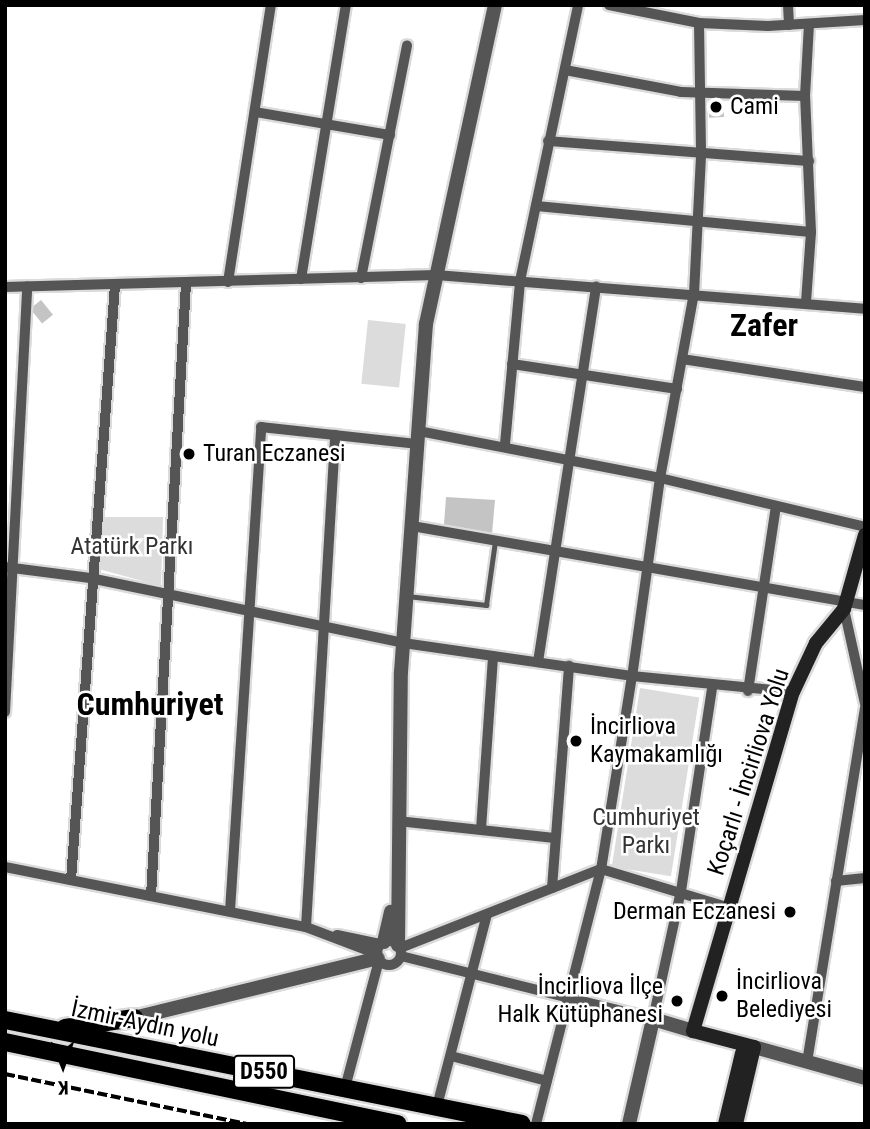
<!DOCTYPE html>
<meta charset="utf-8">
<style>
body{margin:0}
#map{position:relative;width:870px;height:1129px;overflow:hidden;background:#fff;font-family:"Roboto Condensed",sans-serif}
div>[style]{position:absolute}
.green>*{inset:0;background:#dcdcdc;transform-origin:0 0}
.building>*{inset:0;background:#c4c4c4;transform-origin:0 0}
.roads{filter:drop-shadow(2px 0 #dbdbdb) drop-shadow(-2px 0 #dbdbdb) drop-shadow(0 2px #dbdbdb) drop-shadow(0 -2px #dbdbdb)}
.service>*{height:5px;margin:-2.5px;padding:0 2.5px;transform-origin:2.5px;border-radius:2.5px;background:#555}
.minor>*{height:10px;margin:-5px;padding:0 5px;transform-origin:5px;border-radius:5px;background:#555}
.minor>.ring{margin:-5px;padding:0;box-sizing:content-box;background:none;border:10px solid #555;border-radius:50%}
.tertiary>*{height:14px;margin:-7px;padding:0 7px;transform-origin:7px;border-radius:7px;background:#555}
.secondary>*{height:14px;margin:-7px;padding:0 7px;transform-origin:7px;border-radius:7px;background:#222}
.trunk>*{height:18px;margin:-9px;padding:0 9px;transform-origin:9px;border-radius:9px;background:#000}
.rail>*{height:3.5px;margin-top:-1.75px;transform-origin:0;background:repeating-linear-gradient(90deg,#000 0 10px,transparent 0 13.5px)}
.dots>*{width:19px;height:19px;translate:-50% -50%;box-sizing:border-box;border:4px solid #fff;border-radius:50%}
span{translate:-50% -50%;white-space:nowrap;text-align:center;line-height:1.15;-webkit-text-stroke:5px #fff;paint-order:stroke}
.shield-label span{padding:2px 5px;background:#fff;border:2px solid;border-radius:5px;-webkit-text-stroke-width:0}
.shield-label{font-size:23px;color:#000;font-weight:700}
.poi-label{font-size:24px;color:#000}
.left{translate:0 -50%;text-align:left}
.right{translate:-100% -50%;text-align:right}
.park-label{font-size:24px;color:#333}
.street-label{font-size:24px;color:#000}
.district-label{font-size:32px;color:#000;font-weight:700}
.frame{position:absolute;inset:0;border:7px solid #000;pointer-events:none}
.north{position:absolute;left:28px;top:1031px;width:70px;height:70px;-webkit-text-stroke:5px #fff;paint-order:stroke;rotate:179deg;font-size:19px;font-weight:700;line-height:28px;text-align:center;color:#000}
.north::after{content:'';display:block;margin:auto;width:24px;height:32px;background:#000;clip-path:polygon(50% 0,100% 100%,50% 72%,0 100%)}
</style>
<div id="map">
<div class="green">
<i style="left:368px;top:320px;width:38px;height:64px;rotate:6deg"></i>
<i style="clip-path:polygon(97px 517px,163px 517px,161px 586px,91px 567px)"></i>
<i style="left:640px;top:688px;width:60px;height:181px;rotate:9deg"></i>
</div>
<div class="building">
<i style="left:723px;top:96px;width:21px;height:15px;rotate:87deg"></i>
<i style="left:41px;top:300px;width:19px;height:14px;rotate:51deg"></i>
<i style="clip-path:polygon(446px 497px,495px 500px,492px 534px,444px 525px)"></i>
</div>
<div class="roads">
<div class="service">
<i style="left:407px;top:596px;width:80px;rotate:6.5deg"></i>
<i style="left:486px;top:605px;width:65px;rotate:-82deg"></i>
</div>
<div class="minor">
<i style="left:609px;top:5px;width:92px;rotate:11.3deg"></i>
<i style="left:699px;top:23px;width:133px;rotate:89.1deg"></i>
<i style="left:701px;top:156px;width:137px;rotate:92.9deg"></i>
<i style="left:694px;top:293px;width:188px;rotate:100.4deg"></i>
<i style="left:660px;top:478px;width:200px;rotate:98deg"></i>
<i style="left:632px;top:676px;width:162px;rotate:5.7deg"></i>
<i style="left:788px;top:5px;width:20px;rotate:87deg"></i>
<i style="left:699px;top:23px;width:69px;rotate:2.5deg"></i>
<i style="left:768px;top:26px;width:97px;rotate:-3.5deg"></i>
<i style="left:565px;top:70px;width:118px;rotate:10.7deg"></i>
<i style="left:681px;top:92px;width:124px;rotate:1.8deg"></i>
<i style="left:255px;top:112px;width:137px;rotate:9.7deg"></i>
<i style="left:548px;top:141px;width:262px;rotate:4.4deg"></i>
<i style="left:536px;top:206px;width:276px;rotate:5.4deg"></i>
<i style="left:361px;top:278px;width:237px;rotate:-78.8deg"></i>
<i style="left:301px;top:279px;width:278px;rotate:-80.7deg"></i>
<i style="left:228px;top:282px;width:280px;rotate:-81.2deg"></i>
<i style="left:5px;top:287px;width:431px;rotate:-1.6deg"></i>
<i style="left:436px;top:275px;width:430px;rotate:4.5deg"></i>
<i style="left:806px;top:302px;width:70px;rotate:-85.9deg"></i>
<i style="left:811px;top:232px;width:136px;rotate:-92.5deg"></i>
<i style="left:805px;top:96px;width:72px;rotate:-86.8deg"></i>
<i style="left:682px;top:359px;width:185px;rotate:8.7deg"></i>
<i style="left:512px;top:364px;width:167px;rotate:8.6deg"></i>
<i style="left:419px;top:431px;width:246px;rotate:11deg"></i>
<i style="left:660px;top:478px;width:211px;rotate:13.4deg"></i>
<i style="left:505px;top:444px;width:164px;rotate:-84.7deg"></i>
<i style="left:520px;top:281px;width:282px;rotate:-78.1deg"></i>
<i style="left:412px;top:526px;width:460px;rotate:9.9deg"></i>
<i style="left:5px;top:567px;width:86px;rotate:7.4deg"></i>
<i style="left:90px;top:578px;width:320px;rotate:11.7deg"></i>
<i style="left:403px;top:643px;width:231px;rotate:8.2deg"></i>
<i style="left:632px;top:676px;width:195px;rotate:99.1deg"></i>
<i style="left:601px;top:869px;width:263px;rotate:104.3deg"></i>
<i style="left:844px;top:609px;width:97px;rotate:77.5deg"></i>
<i style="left:538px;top:662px;width:380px;rotate:-81.2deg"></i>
<i style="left:748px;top:691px;width:187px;rotate:-81.4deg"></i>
<i style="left:5px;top:712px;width:426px;rotate:-87deg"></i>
<i style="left:398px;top:821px;width:157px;rotate:6.2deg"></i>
<i style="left:481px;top:829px;width:173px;rotate:-86deg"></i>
<i style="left:5px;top:867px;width:307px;rotate:11.3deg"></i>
<i style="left:306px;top:927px;width:76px;rotate:20.8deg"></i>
<i style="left:71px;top:880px;width:597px;rotate:-85.77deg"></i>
<i style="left:836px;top:881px;width:29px;rotate:-6deg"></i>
<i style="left:552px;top:888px;width:223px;rotate:-85.6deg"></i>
<i style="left:151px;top:896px;width:614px;rotate:-86.73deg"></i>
<i style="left:230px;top:911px;width:485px;rotate:-86.3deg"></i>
<i style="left:261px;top:427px;width:158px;rotate:6.2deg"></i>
<i style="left:306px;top:927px;width:493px;rotate:-86.6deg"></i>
<i style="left:337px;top:935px;width:45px;rotate:11.6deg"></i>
<i class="ring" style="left:377px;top:941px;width:14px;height:14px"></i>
<i style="left:400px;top:948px;width:216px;rotate:-21.5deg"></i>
<i style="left:601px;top:869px;width:135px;rotate:16.8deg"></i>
<i style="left:401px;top:956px;width:260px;rotate:14deg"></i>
<i style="left:653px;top:1019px;width:131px;rotate:-77.7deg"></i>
<i style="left:681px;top:891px;width:205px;rotate:-81.3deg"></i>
<i style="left:451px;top:1056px;width:99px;rotate:14.6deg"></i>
<i style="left:807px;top:1062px;width:359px;rotate:-80.7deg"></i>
<i style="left:345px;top:1088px;width:132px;rotate:-75.1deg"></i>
<i style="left:437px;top:1106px;width:198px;rotate:-75.4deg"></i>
</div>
<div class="tertiary">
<i style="left:384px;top:942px;width:31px;rotate:-77deg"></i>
<i style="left:398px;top:945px;width:273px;rotate:-89.4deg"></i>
<i style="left:401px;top:672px;width:349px;rotate:-85.9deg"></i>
<i style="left:426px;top:324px;width:326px;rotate:-77.8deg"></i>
<i style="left:134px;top:1018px;width:251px;rotate:-13.8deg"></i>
<i style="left:754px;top:1047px;width:115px;rotate:15.6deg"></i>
<i style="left:629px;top:1124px;width:108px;rotate:-77.1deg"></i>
<i style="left:653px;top:1019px;width:42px;rotate:16.7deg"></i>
</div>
<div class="secondary">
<i style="left:725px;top:1124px;width:73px;rotate:-76.5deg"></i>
<i style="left:736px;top:1124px;width:79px;rotate:-76.8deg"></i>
<i style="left:754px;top:1047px;width:63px;rotate:-165.3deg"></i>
<i style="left:693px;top:1031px;width:353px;rotate:-73.6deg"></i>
<i style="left:793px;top:692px;width:54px;rotate:-64.9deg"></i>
<i style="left:816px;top:643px;width:44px;rotate:-50.5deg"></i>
<i style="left:844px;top:609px;width:77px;rotate:-74.2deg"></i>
</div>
<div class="trunk">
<i style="left:5px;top:1020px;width:527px;rotate:11.37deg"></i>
<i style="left:65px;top:1028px;width:70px;rotate:-8.2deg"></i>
<i style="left:5px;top:1042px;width:401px;rotate:11.8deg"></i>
</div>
</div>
<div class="rail">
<i style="left:5px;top:1074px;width:247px;rotate:11.7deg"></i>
</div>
<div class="dots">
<i style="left:716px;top:107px;background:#000"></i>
<i style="left:189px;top:454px;background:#000"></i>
<i style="left:576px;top:741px;background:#000"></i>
<i style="left:790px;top:912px;background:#000"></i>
<i style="left:722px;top:996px;background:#000"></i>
<i style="left:677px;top:1001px;background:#000"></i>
</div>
<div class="shield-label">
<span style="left:264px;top:1072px">D550</span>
</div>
<div class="poi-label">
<span class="left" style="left:730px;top:107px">Cami</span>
<span class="left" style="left:203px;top:454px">Turan Eczanesi</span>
<span class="left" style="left:590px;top:741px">İncirliova<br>Kaymakamlığı</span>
<span class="right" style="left:776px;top:912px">Derman Eczanesi</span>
<span class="left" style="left:736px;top:996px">İncirliova<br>Belediyesi</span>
<span class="right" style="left:663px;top:1001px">İncirliova İlçe<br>Halk Kütüphanesi</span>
</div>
<div class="park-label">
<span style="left:132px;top:547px">Atatürk Parkı</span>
<span style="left:646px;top:832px">Cumhuriyet<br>Parkı</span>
</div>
<div class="street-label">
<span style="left:749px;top:772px;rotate:-72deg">Koçarlı - İncirliova Yolu</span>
<span style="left:145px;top:1024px;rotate:12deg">İzmir-Aydın yolu</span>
</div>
<div class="district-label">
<span style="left:764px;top:325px">Zafer</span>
<span style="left:150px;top:704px">Cumhuriyet</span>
</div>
<div class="frame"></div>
<div class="north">K</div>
</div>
